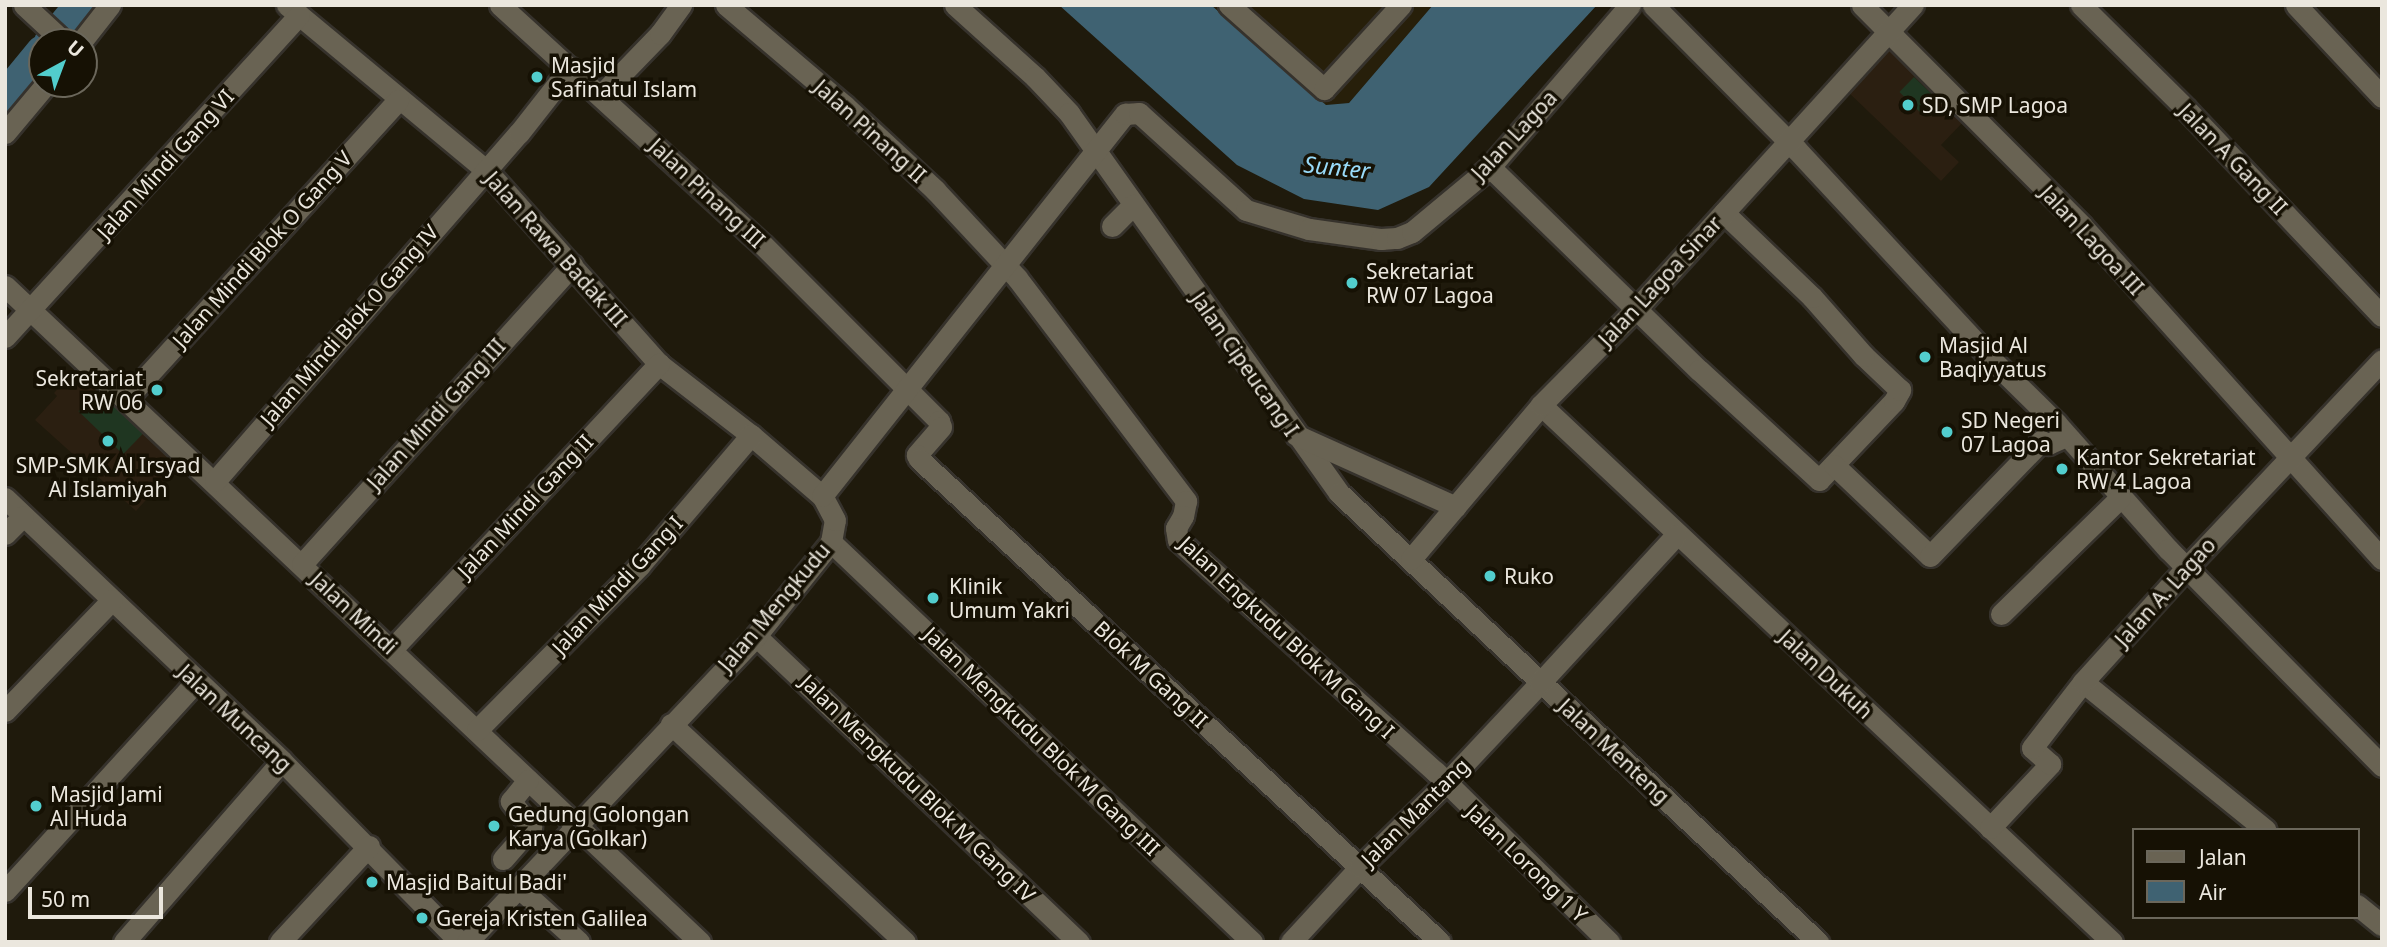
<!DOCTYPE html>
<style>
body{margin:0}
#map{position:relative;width:2387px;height:947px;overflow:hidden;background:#1f1a0c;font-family:"Noto Sans",sans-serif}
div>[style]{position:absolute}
.built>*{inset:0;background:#271f0a}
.education>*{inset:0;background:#2b1f11}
.green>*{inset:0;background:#1f3621;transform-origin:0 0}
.water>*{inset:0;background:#3f6272}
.river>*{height:33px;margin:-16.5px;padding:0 16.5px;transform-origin:16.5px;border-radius:16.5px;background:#3f6272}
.roads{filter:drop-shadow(2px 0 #36322c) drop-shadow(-2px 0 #36322c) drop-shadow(0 2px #36322c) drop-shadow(0 -2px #36322c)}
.minor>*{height:21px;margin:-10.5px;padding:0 10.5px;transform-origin:10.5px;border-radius:10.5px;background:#696353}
.dots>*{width:19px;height:19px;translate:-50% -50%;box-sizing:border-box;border:4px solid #161104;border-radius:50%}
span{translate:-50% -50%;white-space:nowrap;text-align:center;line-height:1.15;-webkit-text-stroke:7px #161104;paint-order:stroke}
.poi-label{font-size:21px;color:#ebe7de}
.left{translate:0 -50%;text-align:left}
.right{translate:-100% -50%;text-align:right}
.street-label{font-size:21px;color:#ebe7de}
.water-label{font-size:23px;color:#99dbf9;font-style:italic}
.frame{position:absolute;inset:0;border:7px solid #ebe7de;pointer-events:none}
.legend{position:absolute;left:2132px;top:828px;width:228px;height:91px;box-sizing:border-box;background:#161104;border:2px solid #6b675b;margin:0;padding:9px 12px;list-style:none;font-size:21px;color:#ebe7de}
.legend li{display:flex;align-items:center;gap:14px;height:35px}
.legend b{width:35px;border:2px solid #6b675b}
.north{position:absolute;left:28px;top:28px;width:70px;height:70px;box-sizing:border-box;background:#161104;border:2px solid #6b675b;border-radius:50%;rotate:41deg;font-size:19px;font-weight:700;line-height:28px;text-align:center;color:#ebe7de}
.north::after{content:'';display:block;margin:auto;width:24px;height:32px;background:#52cdcd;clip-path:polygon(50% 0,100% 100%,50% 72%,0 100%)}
.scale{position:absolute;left:28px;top:887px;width:135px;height:32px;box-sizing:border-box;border:4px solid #ebe7de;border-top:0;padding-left:9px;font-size:21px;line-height:24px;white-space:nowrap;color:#ebe7de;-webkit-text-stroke:5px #161104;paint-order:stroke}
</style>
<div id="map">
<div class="built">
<i style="clip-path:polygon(1211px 5px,1433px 5px,1349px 103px,1325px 105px)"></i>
</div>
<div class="education">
<i style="clip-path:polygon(1893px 45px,1968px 117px,1941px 145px,1959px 162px,1941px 181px,1848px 92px)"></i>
<i style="clip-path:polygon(78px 366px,181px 461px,136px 511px,35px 420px,57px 396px,54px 393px)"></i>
</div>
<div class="green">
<i style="left:1914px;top:77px;width:35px;height:21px;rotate:44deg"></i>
<i style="left:100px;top:389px;width:62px;height:31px;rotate:44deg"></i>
</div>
<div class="water">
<i style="clip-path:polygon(1059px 5px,1211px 5px,1326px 105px,1349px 103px,1433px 5px,1597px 5px,1429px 187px,1378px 210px,1304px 199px,1237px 165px)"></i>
</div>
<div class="river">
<i style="left:50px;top:42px;width:48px;rotate:-51deg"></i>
<i style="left:5px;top:96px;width:58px;rotate:-50.6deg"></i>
</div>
<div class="roads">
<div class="minor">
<i style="left:24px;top:5px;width:54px;rotate:42.8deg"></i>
<i style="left:287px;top:5px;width:260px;rotate:39.7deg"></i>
<i style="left:487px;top:171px;width:259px;rotate:48.3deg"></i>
<i style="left:659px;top:364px;width:116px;rotate:37.7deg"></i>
<i style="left:751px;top:435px;width:94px;rotate:40.7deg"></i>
<i style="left:500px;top:5px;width:356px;rotate:42.4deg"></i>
<i style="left:763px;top:245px;width:249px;rotate:45deg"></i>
<i style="left:939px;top:421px;width:6px;rotate:72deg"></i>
<i style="left:941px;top:427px;width:37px;rotate:131deg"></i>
<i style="left:917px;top:455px;width:4px;rotate:63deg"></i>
<i style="left:919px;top:459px;width:710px;rotate:42.83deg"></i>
<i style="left:726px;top:5px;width:156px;rotate:40.3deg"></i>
<i style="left:845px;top:106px;width:123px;rotate:43deg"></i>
<i style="left:935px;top:190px;width:120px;rotate:47deg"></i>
<i style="left:1017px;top:278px;width:280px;rotate:52.8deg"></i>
<i style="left:1186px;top:501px;width:15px;rotate:101deg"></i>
<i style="left:1183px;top:516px;width:14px;rotate:120deg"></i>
<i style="left:1176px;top:528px;width:12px;rotate:81deg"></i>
<i style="left:1178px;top:540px;width:347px;rotate:42deg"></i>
<i style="left:1436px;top:772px;width:243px;rotate:44.5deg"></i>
<i style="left:955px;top:5px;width:108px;rotate:42deg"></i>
<i style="left:1035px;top:77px;width:50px;rotate:46.6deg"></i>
<i style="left:1069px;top:113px;width:466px;rotate:54.6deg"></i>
<i style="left:1339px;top:493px;width:657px;rotate:43.15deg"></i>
<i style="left:1229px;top:5px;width:127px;rotate:41.5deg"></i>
<i style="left:1324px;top:89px;width:114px;rotate:-47.5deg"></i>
<i style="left:1653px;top:5px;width:203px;rotate:45.2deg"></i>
<i style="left:1796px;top:149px;width:288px;rotate:47.1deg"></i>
<i style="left:1992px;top:360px;width:90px;rotate:44.5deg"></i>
<i style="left:2056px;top:423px;width:169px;rotate:48.4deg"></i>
<i style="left:2168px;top:549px;width:305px;rotate:45.4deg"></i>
<i style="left:1862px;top:5px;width:312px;rotate:45.1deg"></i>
<i style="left:2082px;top:226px;width:448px;rotate:48deg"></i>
<i style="left:2081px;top:5px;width:146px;rotate:44.7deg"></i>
<i style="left:2185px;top:108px;width:286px;rotate:46.6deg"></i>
<i style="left:2296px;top:5px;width:126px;rotate:46.9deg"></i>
<i style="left:81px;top:42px;width:47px;rotate:-51.9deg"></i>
<i style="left:601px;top:95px;width:85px;rotate:-46deg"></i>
<i style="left:660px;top:34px;width:36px;rotate:-54deg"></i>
<i style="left:5px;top:133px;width:64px;rotate:-50.1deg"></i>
<i style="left:1490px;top:167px;width:291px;rotate:44.2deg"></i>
<i style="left:1699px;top:370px;width:163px;rotate:42.5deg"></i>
<i style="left:1819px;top:480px;width:109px;rotate:-46.5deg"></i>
<i style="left:1894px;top:401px;width:13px;rotate:-61deg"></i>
<i style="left:1900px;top:390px;width:50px;rotate:-136.6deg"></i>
<i style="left:1864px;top:356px;width:79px;rotate:-131.4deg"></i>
<i style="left:1812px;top:297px;width:122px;rotate:-136.3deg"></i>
<i style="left:1112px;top:226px;width:30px;rotate:-45deg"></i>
<i style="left:5px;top:286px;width:956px;rotate:43.35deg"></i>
<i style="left:5px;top:337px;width:436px;rotate:-47.6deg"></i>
<i style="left:127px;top:398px;width:403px;rotate:-47.7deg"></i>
<i style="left:1541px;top:405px;width:784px;rotate:43.24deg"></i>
<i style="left:1296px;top:435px;width:175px;rotate:24.2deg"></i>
<i style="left:1834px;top:465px;width:132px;rotate:43.5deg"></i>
<i style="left:1930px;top:556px;width:160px;rotate:-46deg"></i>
<i style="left:2041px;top:441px;width:8px;rotate:23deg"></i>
<i style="left:2048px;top:444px;width:20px;rotate:-24deg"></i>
<i style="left:215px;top:481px;width:462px;rotate:-48.9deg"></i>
<i style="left:519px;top:133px;width:83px;rotate:-51.9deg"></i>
<i style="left:5px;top:498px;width:382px;rotate:43.5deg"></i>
<i style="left:282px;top:761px;width:254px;rotate:45.5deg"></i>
<i style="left:5px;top:534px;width:25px;rotate:-45deg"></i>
<i style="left:831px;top:542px;width:581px;rotate:43.53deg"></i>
<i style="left:1411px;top:559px;width:202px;rotate:-49.8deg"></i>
<i style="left:1541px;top:405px;width:136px;rotate:-45.3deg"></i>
<i style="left:1637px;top:308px;width:410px;rotate:-47.7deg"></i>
<i style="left:302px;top:564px;width:403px;rotate:-47.9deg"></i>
<i style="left:2001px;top:614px;width:166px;rotate:-44.3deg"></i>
<i style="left:756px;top:636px;width:445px;rotate:43.5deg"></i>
<i style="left:392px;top:649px;width:391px;rotate:-46.9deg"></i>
<i style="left:2083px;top:682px;width:235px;rotate:39deg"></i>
<i style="left:5px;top:711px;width:154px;rotate:-46.1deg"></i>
<i style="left:671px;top:724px;width:320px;rotate:43deg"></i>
<i style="left:477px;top:730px;width:232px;rotate:-45.3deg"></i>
<i style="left:640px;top:565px;width:171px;rotate:-49.5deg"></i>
<i style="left:1990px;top:828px;width:88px;rotate:-46.8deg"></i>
<i style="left:2050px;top:764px;width:24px;rotate:-138deg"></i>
<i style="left:2032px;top:748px;width:83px;rotate:-52.3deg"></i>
<i style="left:2083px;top:682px;width:155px;rotate:-47.9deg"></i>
<i style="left:2187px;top:567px;width:284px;rotate:-46.7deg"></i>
<i style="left:503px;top:859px;width:43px;rotate:-48.8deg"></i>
<i style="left:531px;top:827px;width:33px;rotate:-128deg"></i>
<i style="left:511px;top:801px;width:27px;rotate:-51deg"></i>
<i style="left:520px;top:889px;width:79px;rotate:41.9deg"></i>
<i style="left:5px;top:891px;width:283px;rotate:-47.6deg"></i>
<i style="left:2357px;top:905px;width:32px;rotate:39deg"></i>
<i style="left:124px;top:942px;width:240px;rotate:-48.9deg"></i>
<i style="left:280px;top:942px;width:131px;rotate:-47.2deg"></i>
<i style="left:467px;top:942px;width:421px;rotate:-46.6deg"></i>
<i style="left:756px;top:636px;width:120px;rotate:-51.4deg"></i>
<i style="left:831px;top:542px;width:22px;rotate:-80deg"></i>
<i style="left:835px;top:520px;width:27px;rotate:-118deg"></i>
<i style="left:822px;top:496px;width:488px;rotate:-51.6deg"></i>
<i style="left:1125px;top:114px;width:14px;rotate:-4deg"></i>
<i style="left:1139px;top:113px;width:144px;rotate:42.2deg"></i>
<i style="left:1246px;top:210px;width:66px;rotate:16.8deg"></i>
<i style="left:1309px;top:229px;width:73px;rotate:7.9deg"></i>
<i style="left:1381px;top:239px;width:16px;rotate:-4deg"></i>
<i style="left:1397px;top:238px;width:16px;rotate:-22deg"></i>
<i style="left:1412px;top:232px;width:102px;rotate:-39.8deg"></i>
<i style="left:1490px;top:167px;width:214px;rotate:-49.2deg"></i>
<i style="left:1291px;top:942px;width:102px;rotate:-47.4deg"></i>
<i style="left:1360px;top:867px;width:120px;rotate:-44.3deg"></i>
<i style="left:1446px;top:783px;width:137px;rotate:-46.8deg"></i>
<i style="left:1540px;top:683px;width:201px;rotate:-47.4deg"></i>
</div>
</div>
<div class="dots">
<i style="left:537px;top:77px;background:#52cdcd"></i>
<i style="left:1908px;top:105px;background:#52cdcd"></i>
<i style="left:1352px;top:283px;background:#52cdcd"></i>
<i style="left:1925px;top:357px;background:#52cdcd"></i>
<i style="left:157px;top:390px;background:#52cdcd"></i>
<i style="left:1947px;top:432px;background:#52cdcd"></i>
<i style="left:108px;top:441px;background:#52cdcd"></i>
<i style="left:2062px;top:469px;background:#52cdcd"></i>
<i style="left:1490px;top:576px;background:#52cdcd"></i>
<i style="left:933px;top:598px;background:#52cdcd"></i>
<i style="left:36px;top:806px;background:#52cdcd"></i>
<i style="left:494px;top:826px;background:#52cdcd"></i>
<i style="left:372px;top:882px;background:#52cdcd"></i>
<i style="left:422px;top:918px;background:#52cdcd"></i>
</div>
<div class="poi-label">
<span class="left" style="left:551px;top:77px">Masjid<br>Safinatul Islam</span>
<span class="left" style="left:1922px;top:105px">SD, SMP Lagoa</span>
<span class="left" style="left:1366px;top:283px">Sekretariat<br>RW 07 Lagoa</span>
<span class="left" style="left:1939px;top:357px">Masjid Al<br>Baqiyyatus</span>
<span class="right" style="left:143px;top:390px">Sekretariat<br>RW 06</span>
<span class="left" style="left:1961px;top:432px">SD Negeri<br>07 Lagoa</span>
<span class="left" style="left:2076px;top:469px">Kantor Sekretariat<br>RW 4 Lagoa</span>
<span style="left:108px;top:477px">SMP-SMK Al Irsyad<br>Al Islamiyah</span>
<span class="left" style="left:1504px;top:576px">Ruko</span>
<span class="left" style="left:949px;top:598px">Klinik<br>Umum Yakri</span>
<span class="left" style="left:50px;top:806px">Masjid Jami<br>Al Huda</span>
<span class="left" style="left:508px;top:826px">Gedung Golongan<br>Karya (Golkar)</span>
<span class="left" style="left:386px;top:882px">Masjid Baitul Badi'</span>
<span class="left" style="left:436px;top:918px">Gereja Kristen Galilea</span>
</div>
<div class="street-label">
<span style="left:870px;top:131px;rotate:42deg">Jalan Pinang II</span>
<span style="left:1514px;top:135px;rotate:-47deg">Jalan Lagoa</span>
<span style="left:2233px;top:159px;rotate:46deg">Jalan A Gang II</span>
<span style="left:165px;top:164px;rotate:-48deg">Jalan Mindi Gang VI</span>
<span style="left:707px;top:193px;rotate:43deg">Jalan Pinang III</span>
<span style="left:2092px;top:240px;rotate:47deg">Jalan Lagoa III</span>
<span style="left:262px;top:249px;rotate:-48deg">Jalan Mindi Blok O Gang V</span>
<span style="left:556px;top:249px;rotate:48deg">Jalan Rawa Badak III</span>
<span style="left:1660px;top:281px;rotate:-47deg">Jalan Lagoa Sinar</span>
<span style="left:349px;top:325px;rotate:-49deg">Jalan Mindi Blok 0 Gang IV</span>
<span style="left:1245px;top:364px;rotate:55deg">Jalan Cipeucang I</span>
<span style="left:436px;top:414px;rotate:-48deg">Jalan Mindi Gang III</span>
<span style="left:525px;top:506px;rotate:-47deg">Jalan Mindi Gang II</span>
<span style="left:617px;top:585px;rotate:-47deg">Jalan Mindi Gang I</span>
<span style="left:2165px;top:592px;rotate:-48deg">Jalan A. Lagao</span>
<span style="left:774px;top:607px;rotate:-50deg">Jalan Mengkudu</span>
<span style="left:354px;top:613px;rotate:43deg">Jalan Mindi</span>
<span style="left:1287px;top:637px;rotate:43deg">Jalan Engkudu Blok M Gang I</span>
<span style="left:1151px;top:674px;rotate:43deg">Blok M Gang II</span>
<span style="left:1826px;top:674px;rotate:43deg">Jalan Dukuh</span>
<span style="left:235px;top:718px;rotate:43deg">Jalan Muncang</span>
<span style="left:1042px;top:741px;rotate:44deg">Jalan Mengkudu Blok M Gang III</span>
<span style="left:1614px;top:751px;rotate:43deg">Jalan Menteng</span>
<span style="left:918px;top:788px;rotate:44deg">Jalan Mengkudu Blok M Gang IV</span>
<span style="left:1415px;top:812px;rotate:-45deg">Jalan Mantang</span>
<span style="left:1527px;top:863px;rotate:44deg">Jalan Lorong 1 Y</span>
</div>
<div class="water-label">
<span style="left:1337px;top:167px;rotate:6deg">Sunter</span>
</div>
<div class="frame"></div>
<ul class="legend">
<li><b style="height:9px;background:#696353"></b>Jalan</li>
<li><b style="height:19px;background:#3f6272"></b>Air</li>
</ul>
<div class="north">U</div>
<div class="scale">50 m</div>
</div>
